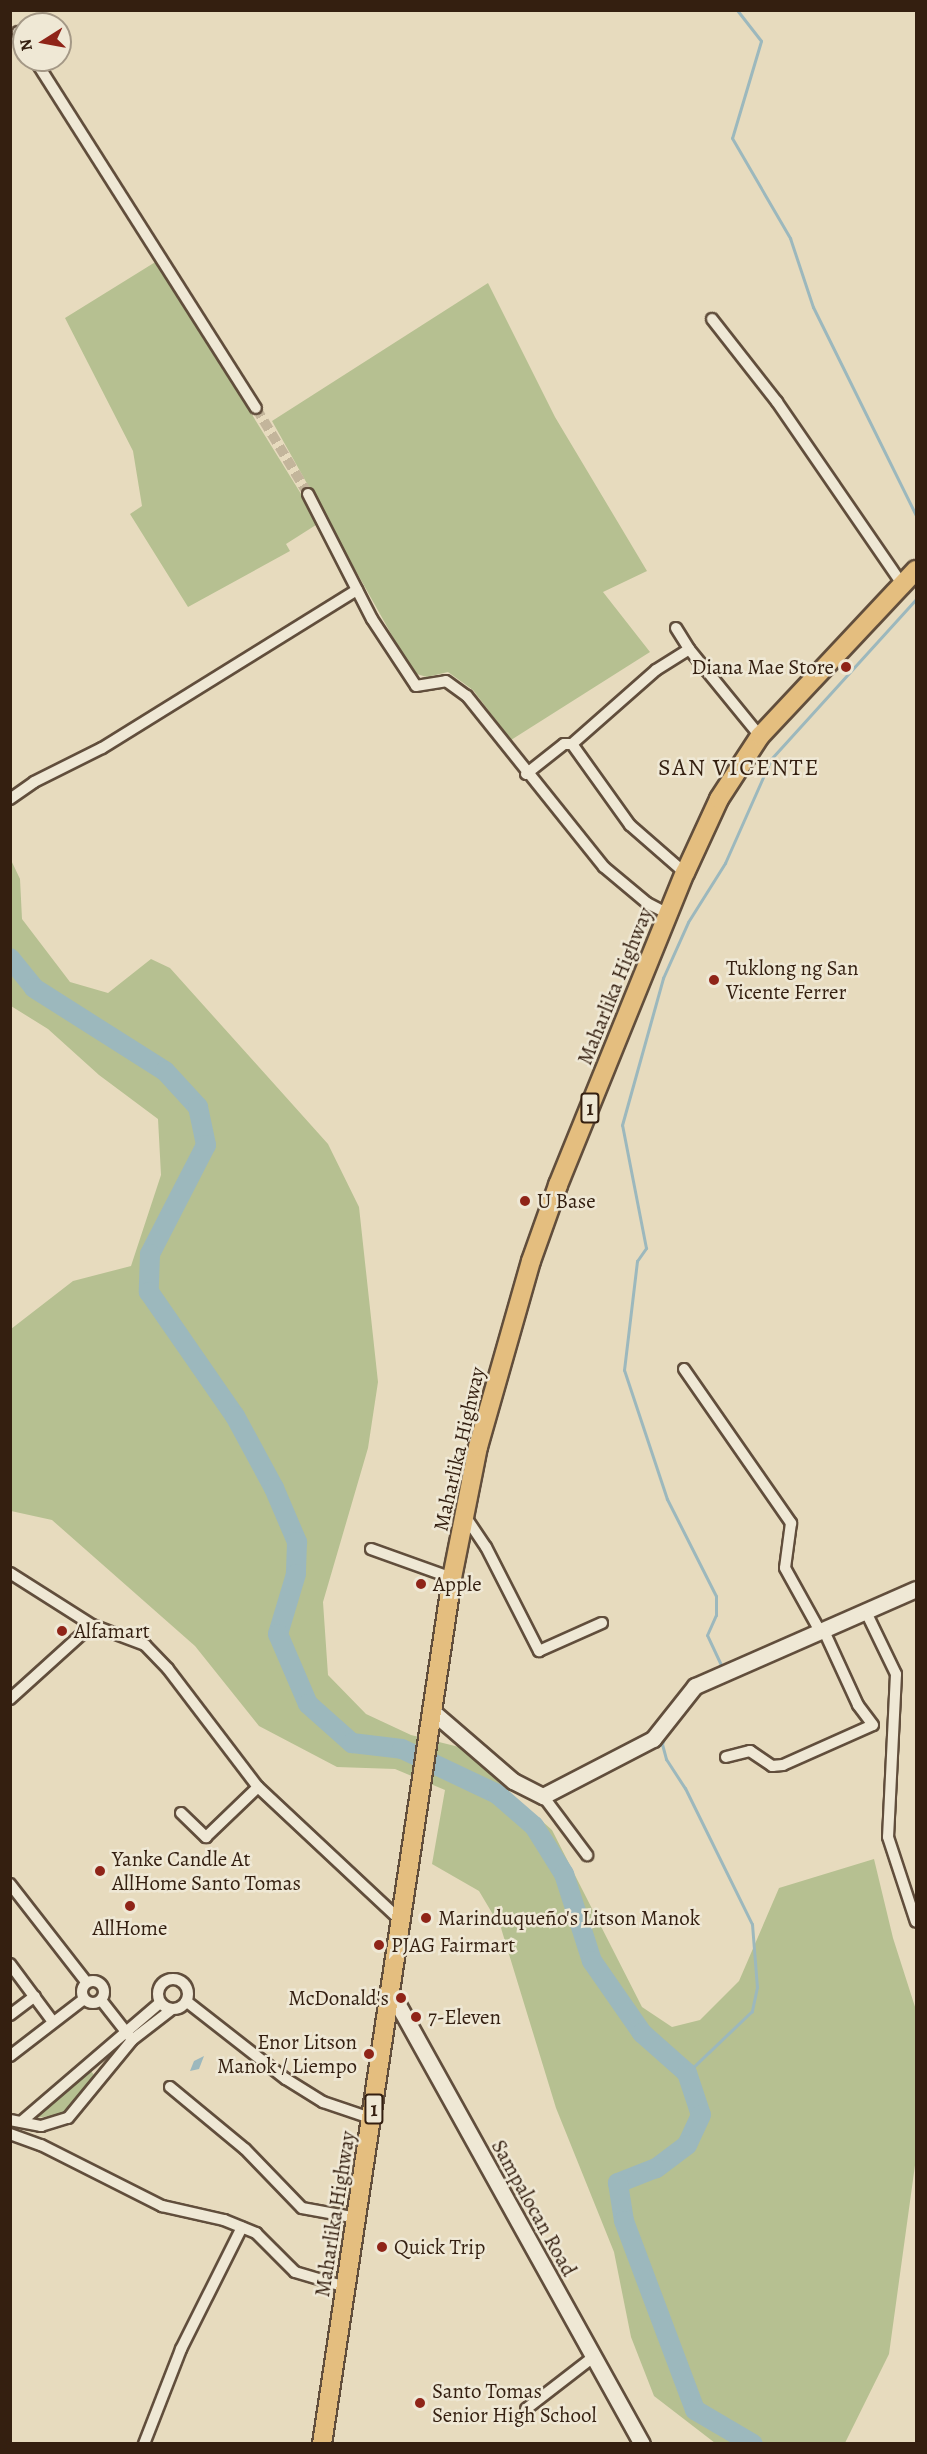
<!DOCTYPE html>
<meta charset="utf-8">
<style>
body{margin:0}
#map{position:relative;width:927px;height:2454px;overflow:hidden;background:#e7dbbe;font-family:Alegreya,serif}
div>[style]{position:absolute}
.green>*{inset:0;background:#b6c091}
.water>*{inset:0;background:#9cb8bd}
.stream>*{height:3px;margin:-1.5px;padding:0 1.5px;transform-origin:1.5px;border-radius:1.5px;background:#9cb8bd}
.river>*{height:20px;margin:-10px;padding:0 10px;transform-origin:10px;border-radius:10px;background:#9cb8bd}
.street-tunnel>*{height:10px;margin-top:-5px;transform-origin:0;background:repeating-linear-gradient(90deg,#c3b59b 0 10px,transparent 0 15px)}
.roads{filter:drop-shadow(2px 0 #614e3c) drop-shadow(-2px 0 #614e3c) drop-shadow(0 2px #614e3c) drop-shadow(0 -2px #614e3c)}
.street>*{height:10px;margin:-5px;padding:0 5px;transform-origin:5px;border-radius:5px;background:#efe8d5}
.street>.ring{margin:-5px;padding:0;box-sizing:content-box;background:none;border:10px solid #efe8d5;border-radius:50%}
.secondary>*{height:15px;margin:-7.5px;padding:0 7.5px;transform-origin:7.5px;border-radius:7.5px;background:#efe8d5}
.highway>*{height:18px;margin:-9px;padding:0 9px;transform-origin:9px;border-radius:9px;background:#e4be7f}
.dots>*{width:16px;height:16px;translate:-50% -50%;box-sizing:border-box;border:3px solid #efe8d5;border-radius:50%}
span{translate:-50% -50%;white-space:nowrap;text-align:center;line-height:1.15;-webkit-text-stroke:5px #efe8d5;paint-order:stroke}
.shield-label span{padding:2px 4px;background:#efe8d5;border:2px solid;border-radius:4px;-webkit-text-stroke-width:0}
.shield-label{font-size:20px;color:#341f10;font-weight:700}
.poi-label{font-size:21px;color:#341f10}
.right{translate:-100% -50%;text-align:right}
.left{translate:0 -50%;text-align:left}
.street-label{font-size:21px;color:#341f10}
.quarter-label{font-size:24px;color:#341f10;letter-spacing:1.5px}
.frame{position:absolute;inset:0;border:12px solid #341f10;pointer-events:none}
.north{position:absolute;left:12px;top:12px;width:60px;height:60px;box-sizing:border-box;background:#efe8d5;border:2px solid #a49886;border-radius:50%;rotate:259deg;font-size:16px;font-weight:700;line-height:24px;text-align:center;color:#341f10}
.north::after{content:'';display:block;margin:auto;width:21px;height:27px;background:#8f2418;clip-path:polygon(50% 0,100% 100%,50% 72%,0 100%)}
</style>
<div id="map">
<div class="green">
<i style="clip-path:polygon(157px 261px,319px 523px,286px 544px,290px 551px,188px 607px,130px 514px,142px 506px,133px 451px,65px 318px)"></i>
<i style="clip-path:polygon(488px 283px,555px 417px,647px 571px,603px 592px,650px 652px,511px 740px,473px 690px,448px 672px,427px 677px,413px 673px,272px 421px)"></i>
<i style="clip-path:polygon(10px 858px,20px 879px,22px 919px,70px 982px,108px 993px,151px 959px,170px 968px,328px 1144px,359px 1207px,378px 1382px,368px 1448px,323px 1602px,328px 1675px,366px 1714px,411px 1735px,459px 1747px,552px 1830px,642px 2007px,672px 2027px,700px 2020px,739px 1981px,779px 1888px,874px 1859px,893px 1938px,916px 2010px,916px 2158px,889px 2354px,845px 2443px,715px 2443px,654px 2396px,631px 2337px,614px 2252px,556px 2108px,501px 1928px,479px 1891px,432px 1864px,445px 1790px,395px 1769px,337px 1767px,259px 1726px,195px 1646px,52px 1520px,11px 1511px,11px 1329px,73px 1281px,131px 1266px,161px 1175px,158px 1119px,99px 1075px,48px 1029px,11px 1006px)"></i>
<i style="clip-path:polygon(91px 2071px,97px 2079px,68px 2114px,34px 2118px,34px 2113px)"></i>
</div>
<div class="water">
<i style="clip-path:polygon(204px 2056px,199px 2069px,190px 2071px,194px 2061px)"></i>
</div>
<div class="stream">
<i style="left:737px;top:10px;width:39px;rotate:52deg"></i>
<i style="left:761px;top:41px;width:101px;rotate:106.6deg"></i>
<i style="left:732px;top:138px;width:116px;rotate:59.9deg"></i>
<i style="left:790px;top:238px;width:73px;rotate:71.6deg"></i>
<i style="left:813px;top:307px;width:232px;rotate:63.7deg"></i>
<i style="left:722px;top:1667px;width:35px;rotate:-115deg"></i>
<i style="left:707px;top:1635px;width:22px;rotate:-66deg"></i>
<i style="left:716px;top:1615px;width:19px;rotate:-90deg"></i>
<i style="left:716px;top:1596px;width:109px;rotate:-116.8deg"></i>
<i style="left:667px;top:1499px;width:136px;rotate:-108.4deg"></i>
<i style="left:624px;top:1370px;width:110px;rotate:-83.2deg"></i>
<i style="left:637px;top:1261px;width:16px;rotate:-55deg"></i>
<i style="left:646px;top:1248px;width:125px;rotate:-101deg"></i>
<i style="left:622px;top:1125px;width:153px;rotate:-74.4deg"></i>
<i style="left:663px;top:978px;width:61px;rotate:-65.9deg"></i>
<i style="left:688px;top:922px;width:70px;rotate:-57.9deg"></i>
<i style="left:725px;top:863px;width:114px;rotate:-66.1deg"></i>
<i style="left:771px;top:759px;width:216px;rotate:-47.8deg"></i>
<i style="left:666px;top:1733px;width:12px;rotate:110deg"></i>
<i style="left:662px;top:1744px;width:16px;rotate:75deg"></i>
<i style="left:666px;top:1759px;width:35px;rotate:57deg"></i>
<i style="left:685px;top:1788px;width:152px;rotate:63.8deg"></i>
<i style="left:752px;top:1924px;width:63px;rotate:85.5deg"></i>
<i style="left:757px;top:1987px;width:25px;rotate:102deg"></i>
<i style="left:752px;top:2011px;width:90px;rotate:136.4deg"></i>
</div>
<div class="river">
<i style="left:10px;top:958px;width:38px;rotate:51deg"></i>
<i style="left:34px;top:988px;width:155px;rotate:32.4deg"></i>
<i style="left:165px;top:1071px;width:49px;rotate:47.5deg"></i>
<i style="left:198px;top:1107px;width:39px;rotate:78deg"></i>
<i style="left:206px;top:1145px;width:123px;rotate:117.2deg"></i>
<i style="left:150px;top:1254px;width:38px;rotate:92deg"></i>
<i style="left:149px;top:1292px;width:151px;rotate:55.3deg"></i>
<i style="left:235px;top:1416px;width:82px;rotate:61.6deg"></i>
<i style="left:274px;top:1488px;width:59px;rotate:66.9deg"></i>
<i style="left:297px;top:1542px;width:32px;rotate:92deg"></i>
<i style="left:296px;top:1574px;width:63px;rotate:106.7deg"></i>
<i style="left:278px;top:1634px;width:76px;rotate:66.8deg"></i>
<i style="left:308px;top:1704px;width:59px;rotate:41.6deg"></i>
<i style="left:352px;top:1743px;width:50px;rotate:6.8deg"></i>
<i style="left:402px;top:1749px;width:105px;rotate:25.3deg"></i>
<i style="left:497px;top:1794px;width:49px;rotate:40.9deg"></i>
<i style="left:534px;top:1826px;width:57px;rotate:58deg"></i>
<i style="left:564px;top:1874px;width:91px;rotate:72.2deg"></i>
<i style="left:592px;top:1961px;width:88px;rotate:55.2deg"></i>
<i style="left:642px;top:2033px;width:60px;rotate:41.6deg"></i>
<i style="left:687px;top:2073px;width:44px;rotate:71.6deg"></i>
<i style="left:701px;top:2115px;width:33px;rotate:115deg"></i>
<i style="left:687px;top:2145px;width:39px;rotate:143deg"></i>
<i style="left:656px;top:2168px;width:41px;rotate:158.5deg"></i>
<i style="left:618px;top:2183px;width:38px;rotate:81deg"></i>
<i style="left:624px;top:2221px;width:202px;rotate:69.4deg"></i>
<i style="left:695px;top:2410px;width:67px;rotate:30.4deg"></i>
</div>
<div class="street-tunnel">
<i style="left:256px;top:408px;width:100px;rotate:58.8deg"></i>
</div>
<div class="roads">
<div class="street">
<i style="left:18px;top:32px;width:13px;rotate:61deg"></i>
<i style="left:35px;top:60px;width:412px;rotate:57.6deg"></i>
<i style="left:712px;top:319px;width:105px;rotate:51.9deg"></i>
<i style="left:777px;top:402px;width:221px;rotate:55.5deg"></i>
<i style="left:308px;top:494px;width:140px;rotate:62.9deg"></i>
<i style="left:372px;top:619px;width:80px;rotate:56.7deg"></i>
<i style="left:416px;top:686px;width:30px;rotate:-9deg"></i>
<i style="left:446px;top:681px;width:26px;rotate:36deg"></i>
<i style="left:467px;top:696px;width:219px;rotate:51.3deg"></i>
<i style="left:604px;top:867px;width:56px;rotate:39.9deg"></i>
<i style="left:647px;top:903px;width:25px;rotate:27deg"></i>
<i style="left:676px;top:628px;width:25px;rotate:58deg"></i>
<i style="left:572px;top:744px;width:100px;rotate:54.4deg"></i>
<i style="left:630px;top:825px;width:73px;rotate:41.1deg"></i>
<i style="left:526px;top:774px;width:48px;rotate:-38.3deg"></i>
<i style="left:564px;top:744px;width:8px"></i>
<i style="left:572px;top:744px;width:112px;rotate:-41.4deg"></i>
<i style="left:656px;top:670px;width:39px;rotate:-32deg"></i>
<i style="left:689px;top:649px;width:112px;rotate:50.8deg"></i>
<i style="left:10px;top:799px;width:29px;rotate:-35deg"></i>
<i style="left:34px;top:782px;width:76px;rotate:-26.6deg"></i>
<i style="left:102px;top:748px;width:300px;rotate:-31.8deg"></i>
<i style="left:684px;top:1369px;width:188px;rotate:55.2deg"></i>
<i style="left:791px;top:1523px;width:45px;rotate:97.6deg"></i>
<i style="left:785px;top:1568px;width:74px;rotate:61deg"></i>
<i style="left:465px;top:1516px;width:37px;rotate:56deg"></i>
<i style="left:486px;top:1547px;width:117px;rotate:63deg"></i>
<i style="left:539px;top:1651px;width:69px;rotate:-24deg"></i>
<i style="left:371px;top:1549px;width:86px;rotate:19.7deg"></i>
<i style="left:10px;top:1573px;width:97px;rotate:32.4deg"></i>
<i style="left:92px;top:1625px;width:57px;rotate:20.7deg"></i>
<i style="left:145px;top:1645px;width:33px;rotate:46deg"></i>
<i style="left:168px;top:1669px;width:148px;rotate:52.7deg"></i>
<i style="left:258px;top:1787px;width:195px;rotate:43.1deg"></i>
<i style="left:866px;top:1612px;width:69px;rotate:64.2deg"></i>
<i style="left:896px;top:1674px;width:163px;rotate:92.8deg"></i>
<i style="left:888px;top:1837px;width:89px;rotate:71.8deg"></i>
<i style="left:10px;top:1699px;width:110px;rotate:-42.1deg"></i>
<i style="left:726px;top:1757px;width:25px;rotate:-14deg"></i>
<i style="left:750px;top:1751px;width:27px;rotate:34deg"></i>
<i style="left:772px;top:1766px;width:11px;rotate:-5deg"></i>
<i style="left:783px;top:1765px;width:98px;rotate:-24deg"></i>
<i style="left:873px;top:1725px;width:25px;rotate:-127deg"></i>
<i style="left:858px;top:1705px;width:81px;rotate:-114.7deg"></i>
<i style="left:543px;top:1796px;width:74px;rotate:53.3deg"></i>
<i style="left:181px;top:1813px;width:35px;rotate:44deg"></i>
<i style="left:206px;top:1837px;width:72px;rotate:-43.9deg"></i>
<i style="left:10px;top:1884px;width:125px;rotate:52.1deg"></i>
<i style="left:10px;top:1964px;width:72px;rotate:53.4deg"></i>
<i class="ring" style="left:158px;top:1979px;width:20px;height:20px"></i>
<i class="ring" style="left:82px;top:1981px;width:12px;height:12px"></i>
<i style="left:101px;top:2000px;width:47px;rotate:51.9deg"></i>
<i style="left:186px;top:2001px;width:127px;rotate:38deg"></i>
<i style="left:286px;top:2079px;width:44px;rotate:31.9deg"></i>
<i style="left:323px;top:2102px;width:53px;rotate:18.8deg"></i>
<i style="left:10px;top:2015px;width:31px;rotate:-37deg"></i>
<i style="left:10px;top:2056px;width:93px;rotate:-37.6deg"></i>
<i style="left:170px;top:2087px;width:97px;rotate:39.6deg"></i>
<i style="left:245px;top:2149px;width:82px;rotate:46deg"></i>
<i style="left:302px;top:2208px;width:56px;rotate:10.3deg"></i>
<i style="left:10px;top:2120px;width:32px;rotate:11deg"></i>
<i style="left:41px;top:2126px;width:28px;rotate:-17deg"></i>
<i style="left:68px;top:2118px;width:101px;rotate:-50.6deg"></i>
<i style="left:132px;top:2040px;width:49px;rotate:-37.6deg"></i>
<i style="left:21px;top:2122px;width:183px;rotate:-40.6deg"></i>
<i style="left:10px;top:2134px;width:33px;rotate:20deg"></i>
<i style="left:41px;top:2145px;width:136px;rotate:26.8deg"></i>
<i style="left:162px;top:2206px;width:64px;rotate:12.7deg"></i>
<i style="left:224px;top:2220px;width:35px;rotate:22deg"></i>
<i style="left:256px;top:2233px;width:55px;rotate:45deg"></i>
<i style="left:295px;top:2272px;width:53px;rotate:16.4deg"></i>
<i style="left:526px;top:2409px;width:83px;rotate:-37.7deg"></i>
<i style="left:144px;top:2444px;width:102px;rotate:-68.7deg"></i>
<i style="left:181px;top:2349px;width:136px;rotate:-63.4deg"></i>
</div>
<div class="secondary">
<i style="left:433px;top:1712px;width:106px;rotate:40.8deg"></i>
<i style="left:513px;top:1781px;width:34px;rotate:27deg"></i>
<i style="left:543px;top:1796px;width:124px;rotate:-27.4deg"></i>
<i style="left:653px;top:1739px;width:68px;rotate:-51.6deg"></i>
<i style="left:695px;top:1686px;width:241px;rotate:-23.7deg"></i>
<i style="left:391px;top:1992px;width:517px;rotate:60.96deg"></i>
</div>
<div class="highway">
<i style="left:322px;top:2444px;width:876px;rotate:-81.46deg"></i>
<i style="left:452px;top:1578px;width:134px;rotate:-78.8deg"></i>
<i style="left:478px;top:1447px;width:193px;rotate:-74.1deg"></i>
<i style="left:531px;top:1261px;width:81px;rotate:-70.4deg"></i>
<i style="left:558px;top:1185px;width:337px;rotate:-67.9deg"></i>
<i style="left:685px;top:873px;width:81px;rotate:-65.3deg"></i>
<i style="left:719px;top:799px;width:75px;rotate:-56.9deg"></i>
<i style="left:760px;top:736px;width:228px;rotate:-46.8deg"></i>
</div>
</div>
<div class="dots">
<i style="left:846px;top:667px;background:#8f2418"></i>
<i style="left:714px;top:980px;background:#8f2418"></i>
<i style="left:525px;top:1201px;background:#8f2418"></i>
<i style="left:421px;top:1584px;background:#8f2418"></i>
<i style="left:62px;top:1631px;background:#8f2418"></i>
<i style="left:100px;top:1871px;background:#8f2418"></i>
<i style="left:130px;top:1906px;background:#8f2418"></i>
<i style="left:426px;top:1918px;background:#8f2418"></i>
<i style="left:379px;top:1945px;background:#8f2418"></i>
<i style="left:401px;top:1998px;background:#8f2418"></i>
<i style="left:416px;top:2017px;background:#8f2418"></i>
<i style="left:369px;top:2054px;background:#8f2418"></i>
<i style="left:382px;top:2247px;background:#8f2418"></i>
<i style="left:420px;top:2403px;background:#8f2418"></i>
</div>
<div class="shield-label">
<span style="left:590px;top:1108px">1</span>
<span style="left:374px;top:2109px">1</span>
</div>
<div class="poi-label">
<span class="right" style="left:834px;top:667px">Diana Mae Store</span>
<span class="left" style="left:726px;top:980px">Tuklong ng San<br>Vicente Ferrer</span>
<span class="left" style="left:537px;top:1201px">U Base</span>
<span class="left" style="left:433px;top:1584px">Apple</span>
<span class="left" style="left:74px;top:1631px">Alfamart</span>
<span class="left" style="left:112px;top:1871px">Yanke Candle At<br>AllHome Santo Tomas</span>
<span class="left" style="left:438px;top:1918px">Marinduqueño's Litson Manok</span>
<span style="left:130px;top:1928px">AllHome</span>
<span class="left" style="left:391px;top:1945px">PJAG Fairmart</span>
<span class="right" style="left:389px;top:1998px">McDonald's</span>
<span class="left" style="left:428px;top:2017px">7-Eleven</span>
<span class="right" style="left:357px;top:2054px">Enor Litson<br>Manok / Liempo</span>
<span class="left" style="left:394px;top:2247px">Quick Trip</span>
<span class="left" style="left:432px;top:2403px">Santo Tomas<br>Senior High School</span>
</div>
<div class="street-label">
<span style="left:615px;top:986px;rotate:-68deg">Maharlika Highway</span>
<span style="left:459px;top:1449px;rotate:-77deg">Maharlika Highway</span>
<span style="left:534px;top:2208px;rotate:61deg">Sampalocan Road</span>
<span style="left:335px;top:2214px;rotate:-81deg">Maharlika Highway</span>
</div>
<div class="quarter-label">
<span style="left:739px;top:768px">SAN VICENTE</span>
</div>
<div class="frame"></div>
<div class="north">N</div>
</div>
